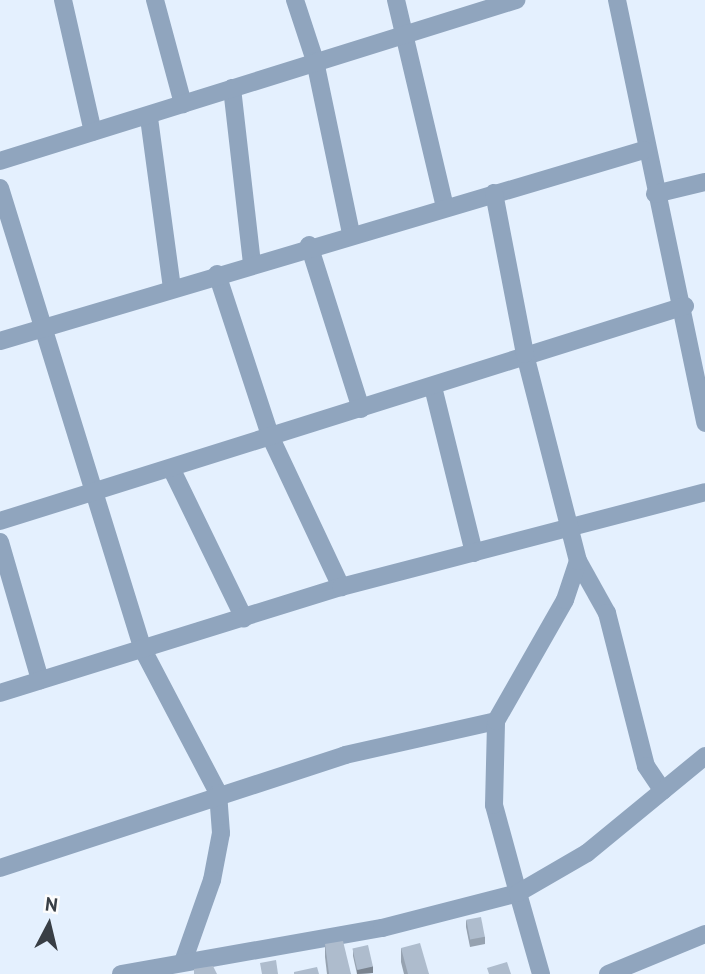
<!DOCTYPE html>
<style>
body{margin:0}
#map{position:relative;width:705px;height:974px;overflow:hidden;background:#e4f0fe;font-family:"PT Sans",sans-serif}
div>[style]{position:absolute}
.minor>*{height:18px;margin:-9px;padding:0 9px;transform-origin:9px;border-radius:9px;background:#90a5be}
.wall>*{inset:0;background:#96a2b0}
.shaded-wall>*{inset:0;background:#7a8490}
.building>*{inset:0;background:#aebccd;transform-origin:0 0}
span{translate:-50% -50%;white-space:nowrap;text-align:center;line-height:1.15;-webkit-text-stroke:6px #fcfcfc;paint-order:stroke}
.north{position:absolute;left:14px;top:890px;width:70px;height:70px;-webkit-text-stroke:5px #fcfcfc;paint-order:stroke;rotate:7deg;font-size:19px;font-weight:700;line-height:28px;text-align:center;color:#383e45}
.north::after{content:'';display:block;margin:auto;width:24px;height:32px;background:#383e45;clip-path:polygon(50% 0,100% 100%,50% 72%,0 100%)}
</style>
<div id="map">
<div class="minor">
<i style="left:63px;top:0;width:135px;rotate:77.2deg"></i>
<i style="left:155px;top:0;width:108px;rotate:74.9deg"></i>
<i style="left:295px;top:0;width:64px;rotate:71.8deg"></i>
<i style="left:315px;top:61px;width:176px;rotate:78.2deg"></i>
<i style="left:396px;top:0;width:213px;rotate:76.7deg"></i>
<i style="left:617px;top:0;width:432px;rotate:78.2deg"></i>
<i style="left:232px;top:88px;width:176px;rotate:83.5deg"></i>
<i style="left:149px;top:118px;width:172px;rotate:82.3deg"></i>
<i style="left:0;top:161px;width:541px;rotate:-17.33deg"></i>
<i style="left:0;top:188px;width:481px;rotate:72.8deg"></i>
<i style="left:142px;top:648px;width:164px;rotate:62.3deg"></i>
<i style="left:218px;top:793px;width:40px;rotate:85.7deg"></i>
<i style="left:221px;top:833px;width:48px;rotate:100.8deg"></i>
<i style="left:212px;top:880px;width:84px;rotate:109.5deg"></i>
<i style="left:655px;top:194px;width:51px;rotate:-13.5deg"></i>
<i style="left:309px;top:245px;width:172px;rotate:72.4deg"></i>
<i style="left:217px;top:274px;width:173px;rotate:71.8deg"></i>
<i style="left:271px;top:438px;width:165px;rotate:64.8deg"></i>
<i style="left:0;top:341px;width:672px;rotate:-16.52deg"></i>
<i style="left:433px;top:387px;width:171px;rotate:76.1deg"></i>
<i style="left:172px;top:470px;width:165px;rotate:64.1deg"></i>
<i style="left:0;top:521px;width:718px;rotate:-17.43deg"></i>
<i style="left:0;top:542px;width:144px;rotate:73.8deg"></i>
<i style="left:578px;top:561px;width:60px;rotate:60.9deg"></i>
<i style="left:607px;top:613px;width:158px;rotate:75.7deg"></i>
<i style="left:646px;top:766px;width:30px;rotate:56deg"></i>
<i style="left:0;top:693px;width:357px;rotate:-17.3deg"></i>
<i style="left:341px;top:587px;width:376px;rotate:-14.6deg"></i>
<i style="left:0;top:868px;width:363px;rotate:-18.1deg"></i>
<i style="left:345px;top:755px;width:155px;rotate:-12.7deg"></i>
<i style="left:121px;top:974px;width:265px;rotate:-10deg"></i>
<i style="left:382px;top:928px;width:140px;rotate:-14.4deg"></i>
<i style="left:518px;top:893px;width:91px;rotate:-105.3deg"></i>
<i style="left:494px;top:805px;width:84px;rotate:-88.6deg"></i>
<i style="left:496px;top:721px;width:139px;rotate:-60.3deg"></i>
<i style="left:565px;top:600px;width:41px;rotate:-71.6deg"></i>
<i style="left:578px;top:561px;width:214px;rotate:-104.4deg"></i>
<i style="left:525px;top:354px;width:164px;rotate:-100.9deg"></i>
<i style="left:541px;top:974px;width:84px;rotate:-105.9deg"></i>
<i style="left:518px;top:893px;width:80px;rotate:-30.1deg"></i>
<i style="left:587px;top:853px;width:153px;rotate:-39.4deg"></i>
<i style="left:608px;top:974px;width:105px;rotate:-22.4deg"></i>
</div>
<div class="wall">
<i style="clip-path:polygon(466px 920px,485px 937px,485px 944px,470px 947px,466px 927px)"></i>
<i style="clip-path:polygon(325px 944px,351px 974px,327px 974px,325px 957px)"></i>
<i style="clip-path:polygon(401px 948px,429px 974px,404px 974px,401px 962px)"></i>
<i style="clip-path:polygon(353px 949px,373px 973px,357px 974px,353px 956px)"></i>
</div>
<div class="shaded-wall">
<i style="clip-path:polygon(373px 966px,373px 973px,357px 974px,357px 969px)"></i>
</div>
<div class="building">
<i style="left:481px;top:917px;width:20px;height:15px;rotate:79deg"></i>
<i style="clip-path:polygon(343px 941px,351px 974px,329px 974px,325px 944px)"></i>
<i style="clip-path:polygon(420px 943px,429px 974px,408px 974px,401px 948px)"></i>
<i style="left:368px;top:945px;width:22px;height:16px;rotate:77deg"></i>
<i style="clip-path:polygon(276px 960px,278px 974px,262px 974px,260px 963px)"></i>
<i style="clip-path:polygon(507px 962px,511px 974px,489px 974px,487px 968px)"></i>
<i style="clip-path:polygon(213px 966px,217px 974px,194px 974px,194px 969px)"></i>
<i style="clip-path:polygon(317px 967px,319px 974px,294px 974px,294px 972px)"></i>
</div>
<div class="north">N</div>
</div>
